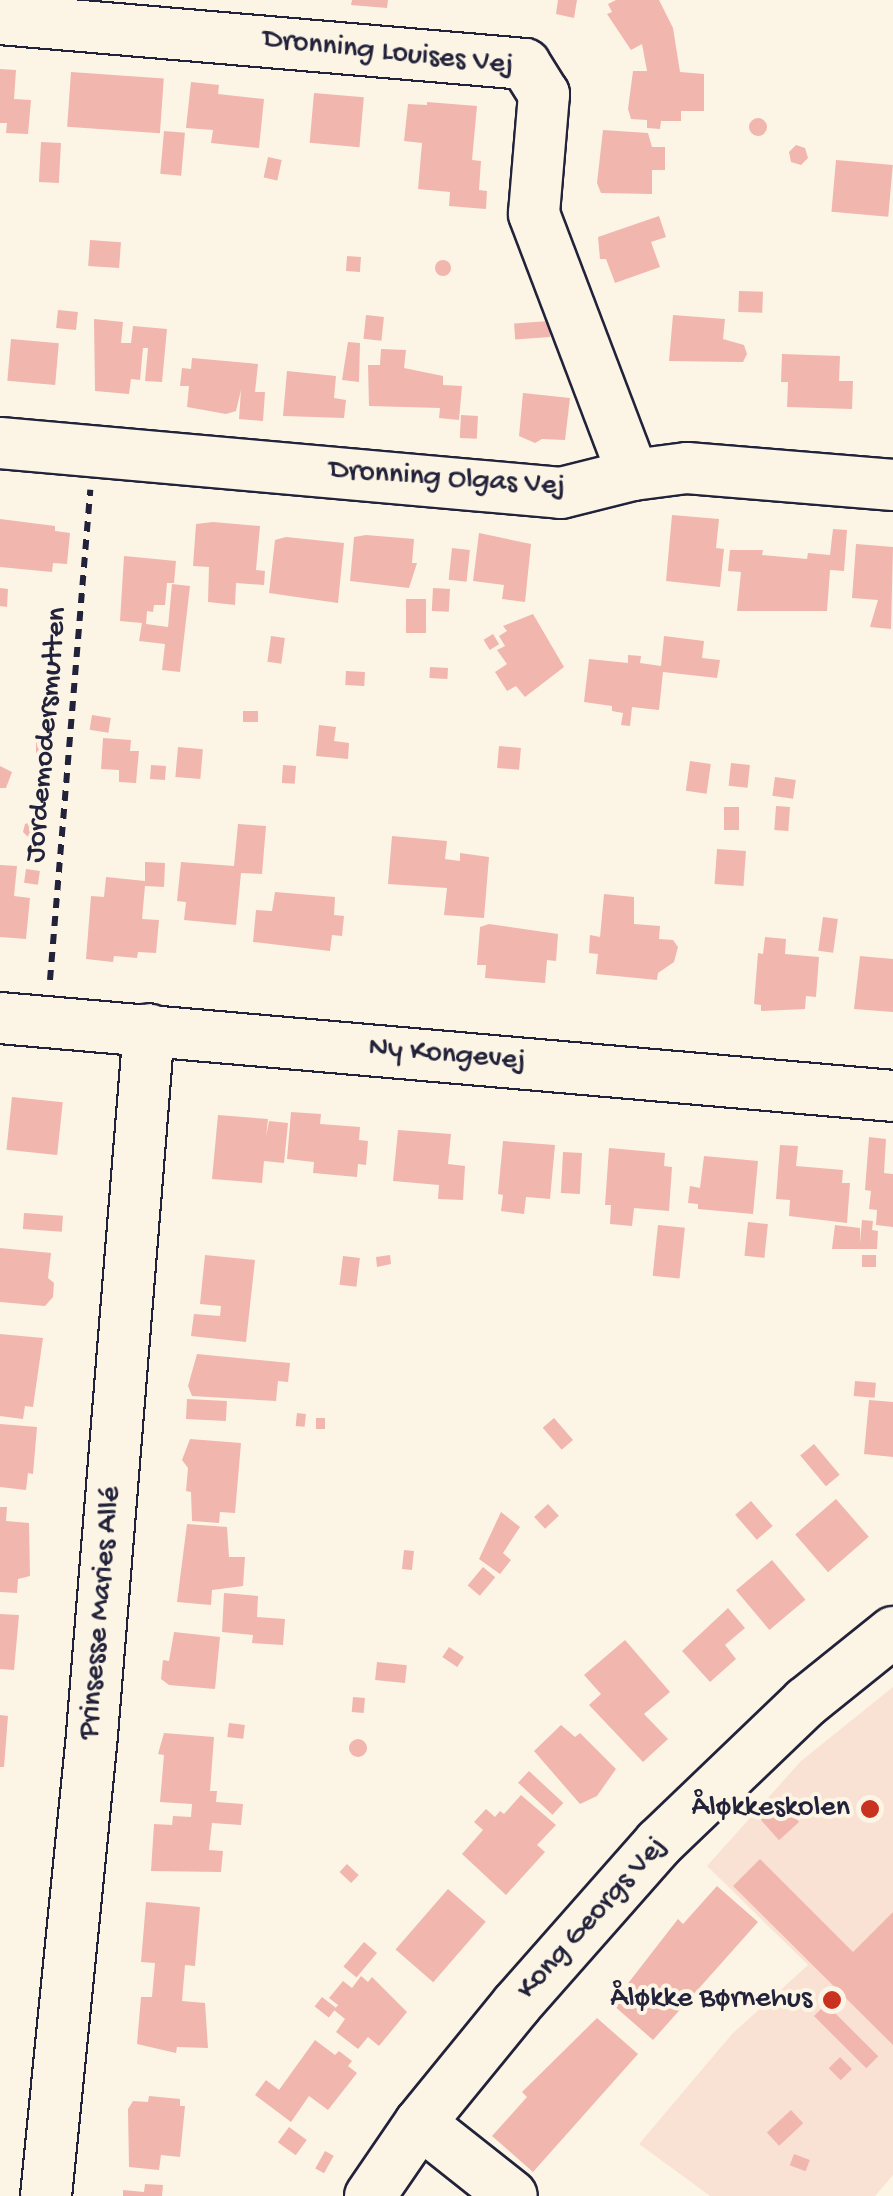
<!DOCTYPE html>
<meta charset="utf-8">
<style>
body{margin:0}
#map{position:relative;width:893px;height:2196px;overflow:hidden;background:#fcf5e5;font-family:"Gochi Hand",sans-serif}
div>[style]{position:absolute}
.built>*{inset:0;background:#f9e2d4}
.building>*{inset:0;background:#f1b6ae;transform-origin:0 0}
.round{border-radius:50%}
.path>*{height:6px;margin-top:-3px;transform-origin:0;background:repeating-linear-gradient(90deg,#22223b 0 10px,transparent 0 18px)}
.roads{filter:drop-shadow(2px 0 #22223b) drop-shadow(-2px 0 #22223b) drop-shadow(0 2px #22223b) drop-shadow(0 -2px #22223b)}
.minor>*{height:50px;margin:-25px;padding:0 25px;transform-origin:25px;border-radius:25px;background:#fcf5e5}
.dots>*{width:28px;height:28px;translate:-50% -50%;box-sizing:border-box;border:5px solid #fcf5e5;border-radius:50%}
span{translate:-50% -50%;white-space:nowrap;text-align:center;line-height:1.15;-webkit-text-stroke:8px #fcf5e5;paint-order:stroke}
.street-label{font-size:30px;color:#22223b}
.poi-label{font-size:30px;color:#22223b}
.right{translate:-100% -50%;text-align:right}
</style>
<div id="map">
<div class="built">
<i style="clip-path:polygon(893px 1687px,893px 2175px,875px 2196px,710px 2196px,639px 2144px,732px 2034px,808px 1965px,707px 1866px,801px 1761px)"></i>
</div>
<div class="building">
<i style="clip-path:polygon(352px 0,388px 0,387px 8px,351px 5px)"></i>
<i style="clip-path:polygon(558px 0,577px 0,574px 18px,556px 14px)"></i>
<i style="clip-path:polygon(616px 0,659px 0,673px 28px,680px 72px,704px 74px,704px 111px,681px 111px,681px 121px,661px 121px,660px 129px,647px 128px,647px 120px,631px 119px,628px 109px,633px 71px,647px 71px,642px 44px,631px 50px,607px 14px,612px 12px,608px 4px)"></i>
<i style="clip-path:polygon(0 69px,16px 70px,14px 99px,31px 100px,28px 134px,6px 133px,7px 123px,0 123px)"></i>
<i style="left:71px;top:72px;width:93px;height:55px;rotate:4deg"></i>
<i style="clip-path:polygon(191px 82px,219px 85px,218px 94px,264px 99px,259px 148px,211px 143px,213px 130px,186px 128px)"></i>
<i style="left:314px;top:93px;width:50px;height:50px;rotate:5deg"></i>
<i style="clip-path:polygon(427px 102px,477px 106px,472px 160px,481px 161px,479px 190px,487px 191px,486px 209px,449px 206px,450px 192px,418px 189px,422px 143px,404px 141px,408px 104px,427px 105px)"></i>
<i class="round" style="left:749px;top:118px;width:18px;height:18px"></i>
<i style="clip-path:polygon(603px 130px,648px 133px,652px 147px,665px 147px,665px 170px,652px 170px,652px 194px,601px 193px,597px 183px)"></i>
<i style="left:164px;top:131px;width:21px;height:43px;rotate:5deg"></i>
<i style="left:41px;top:142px;width:20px;height:40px;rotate:3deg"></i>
<i style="clip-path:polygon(796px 145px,805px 148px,808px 158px,801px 165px,791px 162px,789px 152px)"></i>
<i style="left:268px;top:157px;width:14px;height:21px;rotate:12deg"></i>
<i style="left:836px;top:160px;width:57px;height:52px;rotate:5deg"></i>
<i style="clip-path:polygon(659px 216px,666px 237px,651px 242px,660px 267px,615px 283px,606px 259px,600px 259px,598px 237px)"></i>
<i style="left:90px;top:240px;width:31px;height:26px;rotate:4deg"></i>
<i style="left:347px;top:256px;width:14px;height:15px;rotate:4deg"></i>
<i class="round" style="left:435px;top:260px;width:16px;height:16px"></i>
<i style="left:739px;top:291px;width:24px;height:21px;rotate:2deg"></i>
<i style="left:58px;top:310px;width:20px;height:18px;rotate:6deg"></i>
<i style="left:366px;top:315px;width:18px;height:24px;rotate:6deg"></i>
<i style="clip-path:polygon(673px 315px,725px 319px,723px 339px,744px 345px,747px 354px,743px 362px,669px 361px)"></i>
<i style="clip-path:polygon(94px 319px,123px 322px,121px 343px,131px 343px,133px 326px,167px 329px,162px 382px,145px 381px,148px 348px,143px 348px,140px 380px,131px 379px,129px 394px,95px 391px)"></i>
<i style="left:549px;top:321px;width:16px;height:35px;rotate:86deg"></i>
<i style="left:11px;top:339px;width:48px;height:42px;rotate:5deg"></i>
<i style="clip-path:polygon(348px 342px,360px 343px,359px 382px,342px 380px)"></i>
<i style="clip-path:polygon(381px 349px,406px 350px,404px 368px,443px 376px,443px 385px,462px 386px,459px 420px,439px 418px,440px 408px,369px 406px,368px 365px,380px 365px)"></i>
<i style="clip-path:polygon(782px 354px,840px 356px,839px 381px,853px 381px,852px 409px,787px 407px,788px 382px,781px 382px)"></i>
<i style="clip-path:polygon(192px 358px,258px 364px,255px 392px,265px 392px,263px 421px,239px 419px,241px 390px,236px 411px,226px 414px,187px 407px,189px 386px,180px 386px,182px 368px,191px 369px)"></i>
<i style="clip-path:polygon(287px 371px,336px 376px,334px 398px,346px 400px,344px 418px,283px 416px)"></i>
<i style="clip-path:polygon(523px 393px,570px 398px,565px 440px,542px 439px,535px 443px,519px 436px)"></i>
<i style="left:461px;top:415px;width:17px;height:23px;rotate:3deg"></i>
<i style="clip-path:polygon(672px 515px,719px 519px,716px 548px,724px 549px,720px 587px,666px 581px)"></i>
<i style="clip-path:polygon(0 519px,55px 526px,55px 531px,70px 533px,67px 564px,53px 563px,52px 572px,0 567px)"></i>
<i style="clip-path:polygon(213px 522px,260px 526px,256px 570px,265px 571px,264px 585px,236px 583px,235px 605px,208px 602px,209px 567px,193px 566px,196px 524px)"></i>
<i style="clip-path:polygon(833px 529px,847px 530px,844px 571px,830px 570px,827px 611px,737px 611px,741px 572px,728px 571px,730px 550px,763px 550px,762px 555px,807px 559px,808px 553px,830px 555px)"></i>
<i style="clip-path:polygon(479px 533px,531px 544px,525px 602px,502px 599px,504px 585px,473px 581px)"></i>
<i style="clip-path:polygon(366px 535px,414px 539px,412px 563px,417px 563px,409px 588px,350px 581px,354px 537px)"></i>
<i style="clip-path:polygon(286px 537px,344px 543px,338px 603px,269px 593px,275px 540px)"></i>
<i style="clip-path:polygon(856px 544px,893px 547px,891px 629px,870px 627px,878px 600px,852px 598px)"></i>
<i style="left:452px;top:548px;width:18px;height:32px;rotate:6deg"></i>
<i style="clip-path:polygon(124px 556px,176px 561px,174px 583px,167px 583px,165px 605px,154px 605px,153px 612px,147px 611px,146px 624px,168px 627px,172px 584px,190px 586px,180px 672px,162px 670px,165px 644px,139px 641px,142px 623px,120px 621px)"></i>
<i style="clip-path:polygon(0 588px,8px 589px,7px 607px,0 606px)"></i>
<i style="left:433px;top:588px;width:17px;height:23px;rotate:3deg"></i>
<i style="left:406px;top:599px;width:20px;height:34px"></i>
<i style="clip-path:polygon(533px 614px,564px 667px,525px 697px,516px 686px,507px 691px,495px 672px,507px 664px,497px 650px,505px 646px,499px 636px,507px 631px,503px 626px)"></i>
<i style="left:493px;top:634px;width:12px;height:11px;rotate:59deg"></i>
<i style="left:271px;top:636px;width:14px;height:26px;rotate:8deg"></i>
<i style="clip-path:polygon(664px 636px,704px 641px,702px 658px,720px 660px,717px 678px,663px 672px,659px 710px,632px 707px,630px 726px,621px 725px,623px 713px,612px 711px,612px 706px,584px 702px,589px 659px,628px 663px,628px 655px,641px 656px,640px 663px,661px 666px)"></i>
<i style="left:430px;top:667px;width:18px;height:11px;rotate:3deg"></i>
<i style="left:346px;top:671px;width:19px;height:14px;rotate:3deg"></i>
<i style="left:243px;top:711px;width:15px;height:11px"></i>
<i style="left:92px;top:715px;width:19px;height:15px;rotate:9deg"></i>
<i style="clip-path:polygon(319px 725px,336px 727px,334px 741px,349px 743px,348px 759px,316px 756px)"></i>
<i style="left:36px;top:736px;width:15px;height:18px"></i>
<i style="clip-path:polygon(103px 738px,131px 740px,130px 751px,139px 751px,136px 783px,119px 782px,119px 770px,101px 769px)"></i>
<i style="left:499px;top:746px;width:22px;height:22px;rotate:5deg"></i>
<i style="left:178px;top:747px;width:25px;height:30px;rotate:5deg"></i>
<i style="left:690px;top:761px;width:21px;height:30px;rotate:8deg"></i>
<i style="left:731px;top:763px;width:19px;height:23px;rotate:6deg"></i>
<i style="left:151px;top:765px;width:15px;height:14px;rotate:4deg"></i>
<i style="left:283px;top:765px;width:13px;height:18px;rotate:4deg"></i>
<i style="clip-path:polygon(0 766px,12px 772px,6px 788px,0 788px)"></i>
<i style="left:775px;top:777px;width:21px;height:19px;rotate:8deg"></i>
<i style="left:776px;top:806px;width:14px;height:24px;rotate:4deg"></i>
<i style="left:724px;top:807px;width:15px;height:23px"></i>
<i style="clip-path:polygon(34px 821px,40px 827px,38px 836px,29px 838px,23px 832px,25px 824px)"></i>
<i style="clip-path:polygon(238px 824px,266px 826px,262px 874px,241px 873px,236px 925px,184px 920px,186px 902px,177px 901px,181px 862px,234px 866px)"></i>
<i style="clip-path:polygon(392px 836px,447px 841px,445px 859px,460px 861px,460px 853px,489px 857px,484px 918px,444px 915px,447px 888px,388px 884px)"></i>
<i style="left:717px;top:849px;width:29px;height:35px;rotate:4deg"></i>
<i style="clip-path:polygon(145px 862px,165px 863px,164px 887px,145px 886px,142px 919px,159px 920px,156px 953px,138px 952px,137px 958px,114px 956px,113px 962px,86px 959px,91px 896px,104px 897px,106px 877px,145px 881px)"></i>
<i style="clip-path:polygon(0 865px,17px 866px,14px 896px,30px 898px,26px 939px,0 937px)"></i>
<i style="left:26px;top:869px;width:14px;height:14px;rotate:8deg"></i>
<i style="clip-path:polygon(275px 892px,335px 897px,334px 915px,344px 916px,342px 936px,332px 935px,330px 951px,253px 942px,256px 910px,272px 911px)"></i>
<i style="clip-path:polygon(604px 894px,634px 897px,634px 924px,660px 926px,659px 939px,673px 940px,678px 947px,674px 962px,658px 973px,657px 980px,596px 974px,598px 954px,589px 953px,590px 935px,600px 937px)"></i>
<i style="left:823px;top:917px;width:15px;height:34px;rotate:8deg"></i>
<i style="clip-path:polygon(489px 924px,558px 934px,556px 961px,547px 960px,545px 983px,485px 978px,486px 965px,477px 965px,480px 927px)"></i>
<i style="clip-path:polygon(765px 937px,786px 939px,785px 954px,819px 957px,816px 997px,806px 996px,805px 1009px,761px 1011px,761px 1005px,754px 1004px,758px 953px,763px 954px)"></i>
<i style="clip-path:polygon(860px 956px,893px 959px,893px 1012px,854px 1009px)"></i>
<i style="left:12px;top:1097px;width:51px;height:53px;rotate:6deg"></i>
<i style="clip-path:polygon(291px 1112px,321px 1114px,320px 1124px,360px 1127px,359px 1140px,368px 1141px,366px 1165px,358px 1164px,357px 1177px,313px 1173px,314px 1162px,287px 1159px)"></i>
<i style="clip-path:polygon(218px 1115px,268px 1119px,266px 1137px,269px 1121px,288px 1123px,284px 1163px,264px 1161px,262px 1183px,212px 1179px)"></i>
<i style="clip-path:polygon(398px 1130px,451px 1134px,448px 1164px,465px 1166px,463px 1200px,438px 1199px,439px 1185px,393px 1181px)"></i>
<i style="clip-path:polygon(869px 1137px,886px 1139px,884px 1173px,893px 1174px,893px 1227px,876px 1225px,877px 1210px,869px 1209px,871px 1191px,865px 1190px)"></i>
<i style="clip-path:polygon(503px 1141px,555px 1145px,550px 1199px,526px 1197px,524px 1214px,501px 1211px,503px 1195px,498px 1194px)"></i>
<i style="clip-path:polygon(780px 1145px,798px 1146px,796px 1166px,843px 1170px,842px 1183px,850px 1183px,847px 1223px,789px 1216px,790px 1200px,776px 1199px)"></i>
<i style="clip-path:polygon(609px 1148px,665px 1153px,664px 1166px,672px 1167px,669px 1211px,634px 1208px,632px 1226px,610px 1224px,611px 1205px,605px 1205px)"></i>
<i style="left:563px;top:1152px;width:19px;height:41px;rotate:3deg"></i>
<i style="clip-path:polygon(704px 1156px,758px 1161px,753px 1214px,698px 1209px,698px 1204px,688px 1203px,690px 1186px,700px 1188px)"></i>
<i style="left:24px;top:1213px;width:39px;height:16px;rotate:4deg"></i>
<i style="clip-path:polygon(862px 1220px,873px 1221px,872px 1230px,878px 1231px,877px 1249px,832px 1249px,835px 1225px,860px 1228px,860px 1243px)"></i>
<i style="left:748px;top:1222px;width:20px;height:34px;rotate:6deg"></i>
<i style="left:658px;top:1225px;width:27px;height:51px;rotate:6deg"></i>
<i style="clip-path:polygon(0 1248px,51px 1253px,48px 1278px,54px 1283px,53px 1297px,45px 1306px,0 1302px)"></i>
<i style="clip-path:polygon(205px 1255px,255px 1260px,246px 1342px,191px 1336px,194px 1314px,220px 1316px,221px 1306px,200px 1304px)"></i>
<i style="clip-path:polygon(390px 1255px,391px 1264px,377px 1267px,376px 1257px)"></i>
<i style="left:862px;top:1255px;width:14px;height:12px"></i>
<i style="left:343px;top:1256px;width:17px;height:29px;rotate:7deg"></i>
<i style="clip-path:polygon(0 1334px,43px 1338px,33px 1407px,25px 1406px,23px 1419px,0 1416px)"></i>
<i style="clip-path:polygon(197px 1354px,290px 1363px,288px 1382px,278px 1381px,276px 1401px,192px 1396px,188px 1386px)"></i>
<i style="left:855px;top:1381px;width:21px;height:15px;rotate:5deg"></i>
<i style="left:187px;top:1399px;width:40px;height:20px;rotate:3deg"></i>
<i style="clip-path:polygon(869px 1400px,893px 1402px,893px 1457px,864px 1454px)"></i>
<i style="left:297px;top:1413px;width:9px;height:13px;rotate:6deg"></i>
<i style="left:316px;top:1418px;width:9px;height:11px"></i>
<i style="left:554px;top:1418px;width:29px;height:15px;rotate:49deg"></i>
<i style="clip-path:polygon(0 1424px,37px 1427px,33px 1474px,28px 1473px,26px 1490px,0 1487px)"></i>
<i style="clip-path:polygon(190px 1439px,241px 1443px,235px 1513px,220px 1512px,219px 1523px,192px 1521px,191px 1492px,186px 1491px,188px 1468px,182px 1460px)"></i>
<i style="left:814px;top:1444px;width:40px;height:18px;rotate:50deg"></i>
<i style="left:836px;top:1499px;width:50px;height:54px;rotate:49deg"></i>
<i style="left:751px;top:1501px;width:33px;height:21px;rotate:49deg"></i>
<i style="left:548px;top:1504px;width:16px;height:19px;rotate:47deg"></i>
<i style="clip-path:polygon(0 1507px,7px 1507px,6px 1521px,29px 1523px,30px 1576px,18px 1579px,17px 1593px,0 1592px)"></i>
<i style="clip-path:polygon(501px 1512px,520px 1527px,503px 1553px,511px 1560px,500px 1574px,479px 1559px)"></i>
<i style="clip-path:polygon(187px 1524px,227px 1527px,229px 1557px,245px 1557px,243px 1586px,212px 1590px,211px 1605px,177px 1602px)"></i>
<i style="left:404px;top:1550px;width:10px;height:19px;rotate:6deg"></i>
<i style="left:772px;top:1560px;width:52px;height:47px;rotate:50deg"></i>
<i style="left:483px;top:1567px;width:16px;height:24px;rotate:40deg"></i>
<i style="clip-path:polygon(224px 1593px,258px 1596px,257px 1617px,285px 1619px,283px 1645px,252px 1643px,253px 1635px,222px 1632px)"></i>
<i style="clip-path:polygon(728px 1608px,745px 1628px,725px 1645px,736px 1659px,710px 1682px,682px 1651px)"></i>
<i style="clip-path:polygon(0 1614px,19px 1615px,14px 1670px,0 1669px)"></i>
<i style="clip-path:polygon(174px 1632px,220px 1637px,215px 1689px,169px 1685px,161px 1679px,163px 1660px,169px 1661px)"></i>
<i style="clip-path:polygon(625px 1640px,670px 1692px,644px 1714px,668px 1739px,643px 1762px,589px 1705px,601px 1694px,584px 1675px)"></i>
<i style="left:449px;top:1647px;width:18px;height:12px;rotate:34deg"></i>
<i style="left:377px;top:1662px;width:30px;height:18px;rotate:6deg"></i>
<i style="left:353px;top:1697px;width:12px;height:15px;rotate:5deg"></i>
<i style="clip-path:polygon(0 1715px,8px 1716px,4px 1767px,0 1767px)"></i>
<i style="left:229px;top:1723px;width:16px;height:14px;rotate:7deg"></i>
<i style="clip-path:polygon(561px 1725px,575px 1737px,580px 1733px,616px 1769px,597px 1796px,580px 1804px,534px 1751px)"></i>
<i style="clip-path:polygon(164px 1733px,214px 1737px,210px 1791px,217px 1791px,216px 1802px,243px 1804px,241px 1825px,212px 1823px,209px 1850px,223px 1851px,221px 1872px,151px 1871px,154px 1824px,172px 1825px,173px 1816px,191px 1817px,192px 1804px,160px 1802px,164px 1755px,158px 1754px)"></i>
<i class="round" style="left:349px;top:1739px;width:18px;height:18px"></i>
<i style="left:529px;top:1771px;width:47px;height:16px;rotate:43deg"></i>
<i style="clip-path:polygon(521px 1795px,556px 1825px,537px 1845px,545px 1852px,506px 1895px,462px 1854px,483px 1830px,474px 1822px,486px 1809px,495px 1817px,500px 1811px,504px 1814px)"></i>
<i style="left:781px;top:1802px;width:27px;height:27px;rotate:48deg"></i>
<i style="clip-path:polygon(760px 1859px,853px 1952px,893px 1912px,893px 2045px,733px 1886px)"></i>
<i style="left:347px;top:1864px;width:16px;height:11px;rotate:43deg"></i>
<i style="clip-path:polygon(717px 1886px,758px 1922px,653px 2040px,612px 2004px,678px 1919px,683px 1924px)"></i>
<i style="left:448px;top:1889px;width:50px;height:80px;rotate:41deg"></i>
<i style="clip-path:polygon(146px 1902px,200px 1907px,195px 1966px,185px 1965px,182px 2001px,205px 2003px,208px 2048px,177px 2047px,176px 2053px,137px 2044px,141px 1997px,152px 1997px,155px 1963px,141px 1962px)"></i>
<i style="left:364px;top:1942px;width:17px;height:32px;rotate:40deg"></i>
<i style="clip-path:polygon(361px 1976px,368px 1982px,372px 1977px,407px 2012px,379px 2046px,368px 2037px,358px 2049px,336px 2032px,345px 2019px,334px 2010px,338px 2005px,329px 1998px,343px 1981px,352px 1988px)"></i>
<i style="left:322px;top:1997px;width:18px;height:12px;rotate:38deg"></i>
<i style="left:826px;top:2004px;width:74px;height:17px;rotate:45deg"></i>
<i style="clip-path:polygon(597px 2018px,638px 2054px,533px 2172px,492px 2136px,527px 2097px,522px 2092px)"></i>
<i style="clip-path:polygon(315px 2040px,335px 2055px,339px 2051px,352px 2061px,348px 2066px,357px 2073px,328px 2110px,309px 2096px,291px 2122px,255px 2095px,266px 2080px,279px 2090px)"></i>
<i style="left:840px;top:2057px;width:17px;height:16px;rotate:45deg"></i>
<i style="clip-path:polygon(149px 2096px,180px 2099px,180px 2106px,185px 2106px,180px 2157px,161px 2155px,159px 2170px,129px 2167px,128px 2109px,133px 2101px,148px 2102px)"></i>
<i style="left:791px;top:2110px;width:18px;height:33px;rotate:47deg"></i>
<i style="left:289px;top:2127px;width:22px;height:19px;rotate:36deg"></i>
<i style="left:325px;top:2151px;width:10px;height:20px;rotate:29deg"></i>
<i style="left:794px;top:2154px;width:17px;height:12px;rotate:21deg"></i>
<i style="clip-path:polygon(145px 2184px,163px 2185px,162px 2196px,123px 2196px,123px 2190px,144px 2192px)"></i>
</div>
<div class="path">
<i style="left:50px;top:980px;width:492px;rotate:-85.3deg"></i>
</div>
<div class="roads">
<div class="minor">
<i style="left:0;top:19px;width:527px;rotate:4.9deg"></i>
<i style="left:525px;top:64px;width:36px;rotate:58deg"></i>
<i style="left:544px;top:94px;width:120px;rotate:94.8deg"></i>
<i style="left:534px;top:214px;width:279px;rotate:69.2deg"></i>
<i style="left:0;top:443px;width:563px;rotate:5.09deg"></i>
<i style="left:561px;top:493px;width:74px;rotate:-14deg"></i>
<i style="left:633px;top:475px;width:54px;rotate:-7.4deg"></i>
<i style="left:687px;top:468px;width:207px;rotate:4.7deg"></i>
<i style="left:0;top:1018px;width:896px;rotate:4.99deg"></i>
<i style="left:420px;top:2123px;width:117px;rotate:38.4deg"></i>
<i style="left:46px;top:2196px;width:464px;rotate:-84.3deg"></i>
<i style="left:92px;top:1734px;width:707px;rotate:-85.38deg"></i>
<i style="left:370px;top:2196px;width:88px;rotate:-55.6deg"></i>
<i style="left:420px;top:2123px;width:154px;rotate:-50.8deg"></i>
<i style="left:517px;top:2004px;width:215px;rotate:-48.6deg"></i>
<i style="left:659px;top:1843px;width:204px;rotate:-43.8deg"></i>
<i style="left:806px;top:1702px;width:112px;rotate:-38.8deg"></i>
</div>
</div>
<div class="dots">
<i style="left:870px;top:1809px;background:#c8321e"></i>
<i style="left:832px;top:2000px;background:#c8321e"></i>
</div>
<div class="street-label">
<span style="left:388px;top:54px;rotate:6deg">Dronning Louises Vej</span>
<span style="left:447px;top:480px;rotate:4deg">Dronning Olgas Vej</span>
<span style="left:48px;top:735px;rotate:-85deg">Jordemodersmutten</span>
<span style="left:447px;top:1056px;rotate:5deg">Ny Kongevej</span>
<span style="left:102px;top:1613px;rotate:-85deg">Prinsesse Maries Allé</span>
<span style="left:593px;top:1919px;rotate:-48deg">Kong Georgs Vej</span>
</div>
<div class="poi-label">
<span class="right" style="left:850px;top:1809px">Åløkkeskolen</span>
<span class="right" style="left:812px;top:2000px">Åløkke Børnehus</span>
</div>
</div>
